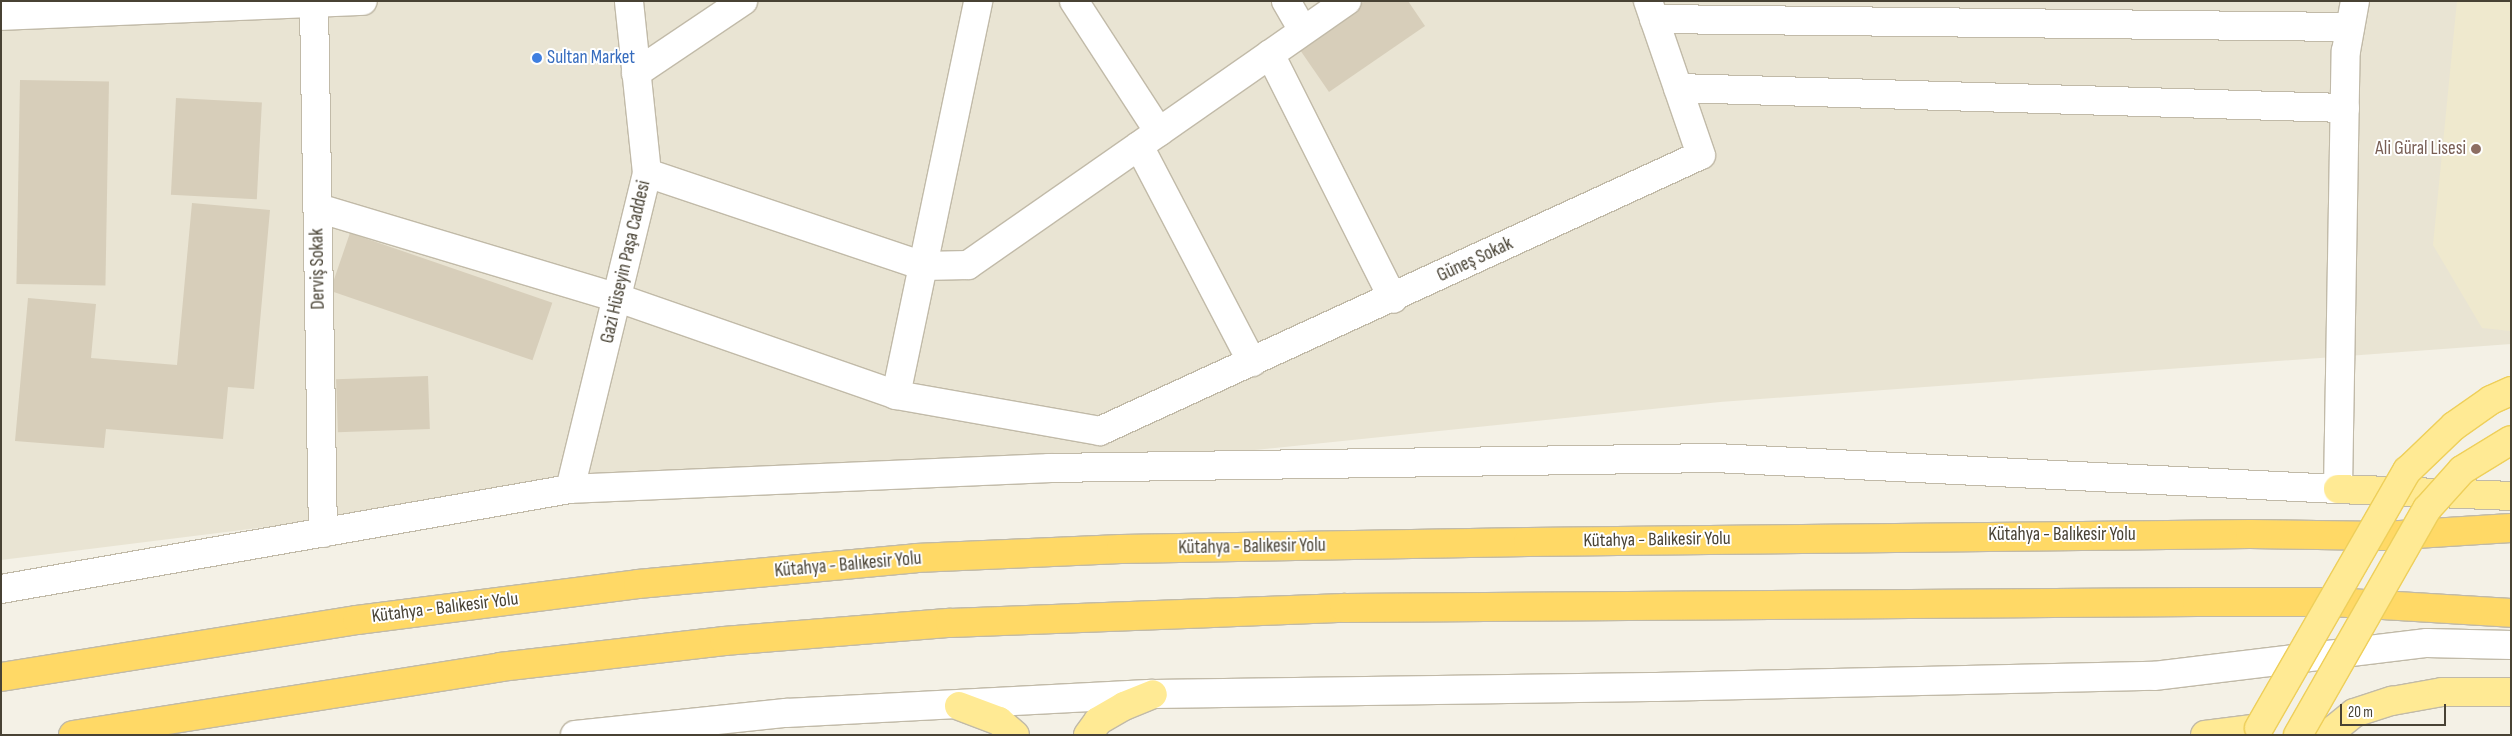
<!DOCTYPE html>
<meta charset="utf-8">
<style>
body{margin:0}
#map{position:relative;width:2512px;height:736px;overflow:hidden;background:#f4f1e6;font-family:"Sofia Sans Condensed",sans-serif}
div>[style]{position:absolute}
.residential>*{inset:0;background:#e9e4d3}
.education>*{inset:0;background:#efe9ce}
.building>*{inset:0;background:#d7ceba;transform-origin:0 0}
.roads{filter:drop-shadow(1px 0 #c1baa8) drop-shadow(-1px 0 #c1baa8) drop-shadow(0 1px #c1baa8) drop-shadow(0 -1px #c1baa8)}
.minor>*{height:28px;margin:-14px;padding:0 14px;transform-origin:14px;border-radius:14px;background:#fff}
.major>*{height:28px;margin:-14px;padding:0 14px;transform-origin:14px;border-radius:14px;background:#ffea94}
.highway>*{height:28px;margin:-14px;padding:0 14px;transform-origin:14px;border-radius:14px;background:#ffd966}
.bridges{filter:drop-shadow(1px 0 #eecf5a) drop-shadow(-1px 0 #eecf5a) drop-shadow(0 1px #eecf5a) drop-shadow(0 -1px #eecf5a)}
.major-bridge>*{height:28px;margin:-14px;padding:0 14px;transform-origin:14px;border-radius:14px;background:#ffea94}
.dots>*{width:14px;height:14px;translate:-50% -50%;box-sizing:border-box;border:2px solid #fff;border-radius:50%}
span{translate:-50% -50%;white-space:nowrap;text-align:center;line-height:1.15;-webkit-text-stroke:4px #fff;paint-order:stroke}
.shop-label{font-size:19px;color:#366cbe}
.left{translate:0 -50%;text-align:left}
.education-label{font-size:19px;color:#785e54}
.right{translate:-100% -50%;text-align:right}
.street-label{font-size:19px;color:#484234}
.frame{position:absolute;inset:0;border:2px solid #484234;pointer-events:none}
.scale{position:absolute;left:2340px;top:704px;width:106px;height:22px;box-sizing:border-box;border:2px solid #484234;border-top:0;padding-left:6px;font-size:15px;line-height:18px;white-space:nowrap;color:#484234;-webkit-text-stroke:4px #fff;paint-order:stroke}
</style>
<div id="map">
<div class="residential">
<i style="clip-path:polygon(1px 1px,2511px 1px,2511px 344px,1720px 402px,1100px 466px,570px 489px,1px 560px)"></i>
</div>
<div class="education">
<i style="clip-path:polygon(2457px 1px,2511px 1px,2511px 331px,2482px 328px,2433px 245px)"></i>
</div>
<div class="building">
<i style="clip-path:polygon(1365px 1px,1408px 1px,1425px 26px,1329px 92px,1298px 47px)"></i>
<i style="left:20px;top:80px;width:89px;height:204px;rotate:1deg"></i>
<i style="left:176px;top:98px;width:86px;height:97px;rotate:3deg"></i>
<i style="clip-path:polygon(192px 203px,270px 210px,254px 389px,228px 387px,223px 439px,106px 429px,104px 448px,15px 441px,28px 298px,96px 304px,91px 358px,177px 365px)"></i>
<i style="left:350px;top:233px;width:214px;height:61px;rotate:19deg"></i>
<i style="left:428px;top:376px;width:53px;height:92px;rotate:88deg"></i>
</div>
<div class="roads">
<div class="minor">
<i style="left:1074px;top:1px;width:156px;rotate:57deg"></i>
<i style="left:1286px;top:1px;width:34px;rotate:60deg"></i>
<i style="left:314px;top:4px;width:529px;rotate:89.03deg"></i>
<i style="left:1px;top:16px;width:362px;rotate:-2.4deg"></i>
<i style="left:1654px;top:19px;width:696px;rotate:0.66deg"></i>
<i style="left:1270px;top:54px;width:274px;rotate:63.3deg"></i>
<i style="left:636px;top:73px;width:129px;rotate:-33.9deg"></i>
<i style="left:1678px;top:88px;width:667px;rotate:1.72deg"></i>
<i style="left:1139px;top:146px;width:244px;rotate:62.4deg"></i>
<i style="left:647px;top:173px;width:291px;rotate:18.6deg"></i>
<i style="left:923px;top:266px;width:45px;rotate:-1.3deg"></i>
<i style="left:968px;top:265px;width:462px;rotate:-34.9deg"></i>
<i style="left:318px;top:208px;width:313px;rotate:16.7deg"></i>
<i style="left:618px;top:298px;width:294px;rotate:19.2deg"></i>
<i style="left:896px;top:395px;width:207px;rotate:10deg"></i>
<i style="left:1100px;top:431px;width:661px;rotate:-24.67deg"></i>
<i style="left:1701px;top:155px;width:163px;rotate:-109deg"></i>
<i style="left:896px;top:395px;width:402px;rotate:-78.2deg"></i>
<i style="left:570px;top:489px;width:325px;rotate:-76.3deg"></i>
<i style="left:647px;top:173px;width:173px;rotate:-96deg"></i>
<i style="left:1px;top:589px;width:578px;rotate:-9.97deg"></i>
<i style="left:570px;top:489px;width:479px;rotate:-2.5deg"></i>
<i style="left:1049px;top:468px;width:666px;rotate:-0.86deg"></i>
<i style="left:1715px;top:458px;width:624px;rotate:2.85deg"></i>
<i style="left:2338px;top:489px;width:438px;rotate:-89deg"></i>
<i style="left:2346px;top:51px;width:51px;rotate:-79.8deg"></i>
<i style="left:575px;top:735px;width:212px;rotate:-6deg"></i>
<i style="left:786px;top:713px;width:367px;rotate:-3deg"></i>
<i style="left:1153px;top:694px;width:503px;rotate:-0.8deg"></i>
<i style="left:1656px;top:687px;width:498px;rotate:-1.3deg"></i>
<i style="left:2154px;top:676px;width:275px;rotate:-6.9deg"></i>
<i style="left:2427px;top:643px;width:84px;rotate:1.4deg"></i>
</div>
<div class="major">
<i style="left:2338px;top:489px;width:173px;rotate:2.3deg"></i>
<i style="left:959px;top:706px;width:43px;rotate:20.6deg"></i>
<i style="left:999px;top:721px;width:21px;rotate:41deg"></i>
<i style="left:1088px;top:735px;width:17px;rotate:-54deg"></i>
<i style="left:1098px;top:721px;width:30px;rotate:-30deg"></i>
<i style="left:1124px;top:706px;width:31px;rotate:-22deg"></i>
<i style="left:2205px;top:735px;width:54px;rotate:-7.4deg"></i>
<i style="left:2327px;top:735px;width:35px;rotate:-39deg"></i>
<i style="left:2354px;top:713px;width:40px;rotate:-18deg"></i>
<i style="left:2392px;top:701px;width:51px;rotate:-10.2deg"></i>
<i style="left:2442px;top:692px;width:69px"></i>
</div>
<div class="highway">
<i style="left:1px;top:677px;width:361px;rotate:-9.1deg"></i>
<i style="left:357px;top:620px;width:283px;rotate:-7.3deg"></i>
<i style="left:638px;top:584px;width:279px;rotate:-5.3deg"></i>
<i style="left:916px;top:558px;width:205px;rotate:-2.5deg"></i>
<i style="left:1121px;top:549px;width:407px;rotate:-1deg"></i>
<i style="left:1528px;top:542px;width:722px;rotate:-0.63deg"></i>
<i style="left:2250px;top:534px;width:134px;rotate:0.9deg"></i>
<i style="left:2384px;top:536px;width:127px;rotate:-3.6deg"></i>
<i style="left:73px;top:735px;width:432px;rotate:-9deg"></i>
<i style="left:500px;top:667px;width:226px;rotate:-6.6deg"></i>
<i style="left:724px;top:641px;width:227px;rotate:-4.6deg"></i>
<i style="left:950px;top:623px;width:394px;rotate:-2.2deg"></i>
<i style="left:1344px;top:608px;width:853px;rotate:-0.4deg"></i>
<i style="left:2197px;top:602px;width:136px"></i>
<i style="left:2333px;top:602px;width:178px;rotate:3.5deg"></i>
</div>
</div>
<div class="bridges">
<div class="major-bridge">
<i style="left:2259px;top:728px;width:297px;rotate:-60.1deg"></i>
<i style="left:2407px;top:471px;width:65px;rotate:-43.8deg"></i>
<i style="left:2454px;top:426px;width:45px;rotate:-35.1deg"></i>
<i style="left:2491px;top:400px;width:22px;rotate:-24deg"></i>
<i style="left:2298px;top:735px;width:260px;rotate:-60.3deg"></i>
<i style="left:2427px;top:509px;width:52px;rotate:-48.1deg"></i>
<i style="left:2462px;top:470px;width:57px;rotate:-31.5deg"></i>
</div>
</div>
<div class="dots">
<i style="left:537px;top:58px;background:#3f7fe0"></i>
<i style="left:2476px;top:149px;background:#8d6e63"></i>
</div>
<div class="shop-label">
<span class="left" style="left:547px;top:58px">Sultan Market</span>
</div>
<div class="education-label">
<span class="right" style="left:2466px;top:149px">Ali Güral Lisesi</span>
</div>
<div class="street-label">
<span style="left:1475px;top:260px;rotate:-25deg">Güneş Sokak</span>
<span style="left:626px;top:262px;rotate:-77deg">Gazi Hüseyin Paşa Caddesi</span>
<span style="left:318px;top:269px;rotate:-91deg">Derviş Sokak</span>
<span style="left:2062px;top:535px">Kütahya - Balıkesir Yolu</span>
<span style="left:1657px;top:540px;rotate:-1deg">Kütahya - Balıkesir Yolu</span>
<span style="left:1252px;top:547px;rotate:-1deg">Kütahya - Balıkesir Yolu</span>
<span style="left:848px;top:565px;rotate:-5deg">Kütahya - Balıkesir Yolu</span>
<span style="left:445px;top:608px;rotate:-7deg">Kütahya - Balıkesir Yolu</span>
</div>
<div class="frame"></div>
<div class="scale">20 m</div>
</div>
